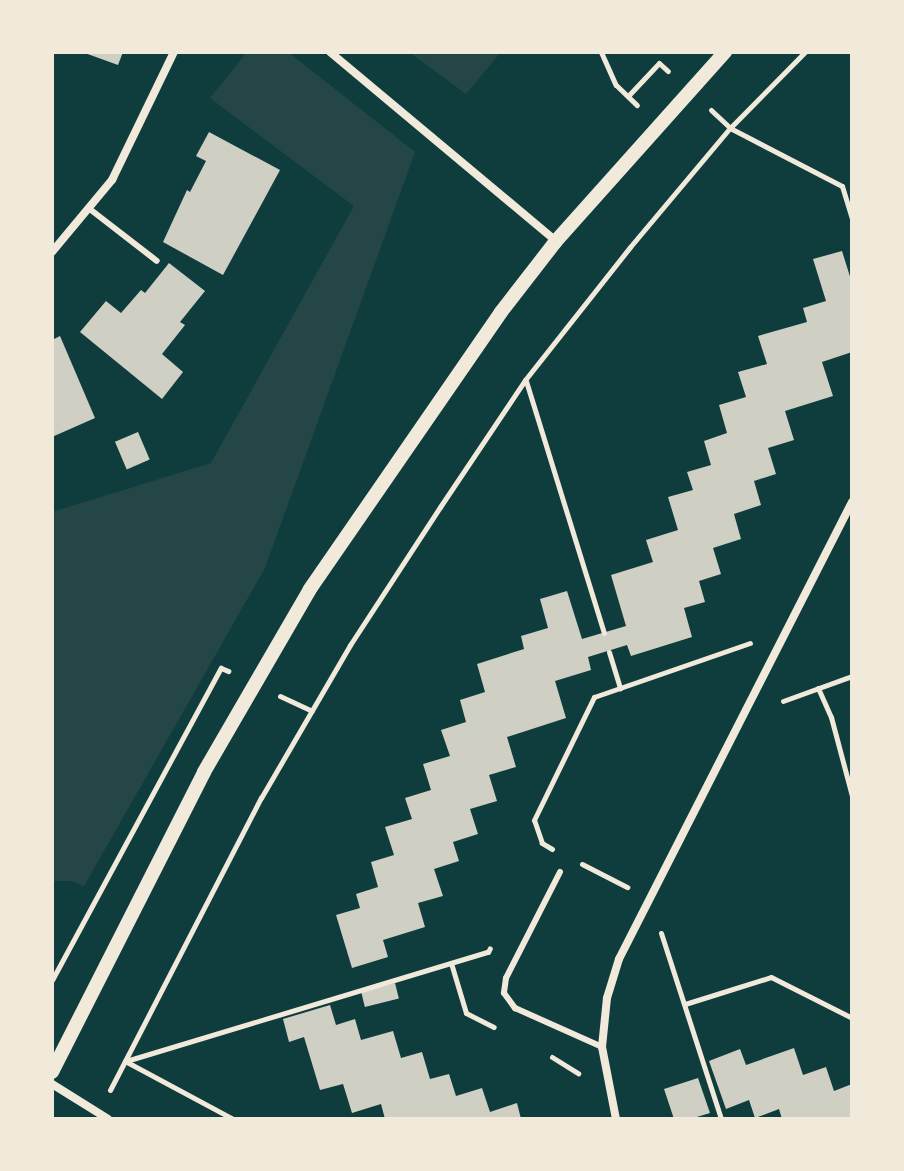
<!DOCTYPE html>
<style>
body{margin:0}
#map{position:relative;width:904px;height:1171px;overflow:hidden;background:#0f3d3e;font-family:Rubik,sans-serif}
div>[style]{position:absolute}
.green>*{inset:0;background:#244646}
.building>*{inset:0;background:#cfcfc3;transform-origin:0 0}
.path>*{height:5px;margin:-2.5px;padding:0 2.5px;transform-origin:2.5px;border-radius:2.5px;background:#f1e9da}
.service>*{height:6px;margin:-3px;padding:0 3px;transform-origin:3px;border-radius:3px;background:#f1e9da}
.minor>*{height:8px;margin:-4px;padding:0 4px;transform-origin:4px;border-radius:4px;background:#f1e9da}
.tertiary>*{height:14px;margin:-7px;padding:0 7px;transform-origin:7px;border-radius:7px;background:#f1e9da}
span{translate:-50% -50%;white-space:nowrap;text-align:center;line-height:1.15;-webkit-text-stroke:8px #f1e9da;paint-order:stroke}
.frame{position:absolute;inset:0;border:54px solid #f1e9da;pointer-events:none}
</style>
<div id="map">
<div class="green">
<i style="clip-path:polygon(247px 52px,288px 52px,415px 152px,265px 568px,84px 886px,72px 881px,52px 881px,52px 512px,211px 463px,354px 206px,210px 98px)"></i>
<i style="clip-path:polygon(409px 52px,501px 52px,466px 94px)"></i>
</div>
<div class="building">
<i style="clip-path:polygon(82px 52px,123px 52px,118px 65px)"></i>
<i style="clip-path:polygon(209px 132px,280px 170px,223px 275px,163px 242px,187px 190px,190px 192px,206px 161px,196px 156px)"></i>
<i style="clip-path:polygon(842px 251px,852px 283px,852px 352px,822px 362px,833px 396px,785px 411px,794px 440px,768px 448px,776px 474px,754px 481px,761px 505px,734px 514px,741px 539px,713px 548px,721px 574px,699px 581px,705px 602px,684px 608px,692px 637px,631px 656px,627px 645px,588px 657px,591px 670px,555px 681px,566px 718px,507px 737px,516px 767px,489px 775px,497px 801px,470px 809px,478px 834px,453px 842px,459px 861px,434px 869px,443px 896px,418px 903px,425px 927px,383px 940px,388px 957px,352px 968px,336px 915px,360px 908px,356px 894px,378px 887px,371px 862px,394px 855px,385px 827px,412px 819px,405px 798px,431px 790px,423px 764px,450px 756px,441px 730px,466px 722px,460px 700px,485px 692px,477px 664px,524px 649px,521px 636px,548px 628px,540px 599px,567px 591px,582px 639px,626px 626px,611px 575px,653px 562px,646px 540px,678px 530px,668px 497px,693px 490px,687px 472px,711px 465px,704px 441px,727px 433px,719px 405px,746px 397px,738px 372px,767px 364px,758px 336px,807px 322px,803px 308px,826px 301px,813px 259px)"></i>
<i style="clip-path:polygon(169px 263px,205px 291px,180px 322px,185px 325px,162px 354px,183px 372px,162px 399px,80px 332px,106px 301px,121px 313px,141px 290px,145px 293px)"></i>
<i style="clip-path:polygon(60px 336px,95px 418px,52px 437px,52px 340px)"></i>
<i style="left:138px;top:432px;width:30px;height:25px;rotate:67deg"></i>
<i style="left:395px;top:983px;width:16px;height:35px;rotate:76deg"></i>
<i style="clip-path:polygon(330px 1005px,336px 1025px,355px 1019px,361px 1040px,393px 1031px,401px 1058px,422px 1052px,430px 1079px,449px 1074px,456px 1096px,482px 1088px,490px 1112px,517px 1103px,521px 1119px,385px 1119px,381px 1104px,352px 1113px,343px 1084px,320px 1090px,304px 1037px,289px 1042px,283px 1019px)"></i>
<i style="clip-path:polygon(794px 1048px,803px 1075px,826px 1067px,834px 1091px,852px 1084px,852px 1119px,782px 1119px,779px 1109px,755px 1118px,749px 1100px,726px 1109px,709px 1061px,740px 1049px,746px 1065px)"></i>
<i style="clip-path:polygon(698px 1078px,710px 1113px,690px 1119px,674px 1119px,664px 1089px)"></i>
</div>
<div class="path">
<i style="left:601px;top:52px;width:36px;rotate:66deg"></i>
<i style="left:616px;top:85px;width:29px;rotate:44deg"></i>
<i style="left:628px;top:96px;width:45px;rotate:-46.8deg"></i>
<i style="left:659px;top:63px;width:12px;rotate:42deg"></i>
<i style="left:711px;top:110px;width:26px;rotate:43deg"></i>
<i style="left:730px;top:128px;width:126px;rotate:27.4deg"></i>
<i style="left:842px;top:186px;width:34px;rotate:73deg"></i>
<i style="left:526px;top:381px;width:264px;rotate:72.8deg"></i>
<i style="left:609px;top:652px;width:38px;rotate:73deg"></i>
<i style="left:818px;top:688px;width:32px;rotate:66deg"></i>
<i style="left:831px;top:717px;width:82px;rotate:75.1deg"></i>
<i style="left:280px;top:696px;width:35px;rotate:25deg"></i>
<i style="left:783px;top:701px;width:73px;rotate:-19.9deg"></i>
<i style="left:552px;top:849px;width:12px;rotate:-149deg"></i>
<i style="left:542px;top:843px;width:24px;rotate:-109deg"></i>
<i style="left:534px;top:820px;width:137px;rotate:-64deg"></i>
<i style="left:594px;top:697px;width:165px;rotate:-19.1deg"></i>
<i style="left:582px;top:864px;width:51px;rotate:27.1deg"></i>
<i style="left:661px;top:933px;width:195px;rotate:72.1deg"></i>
<i style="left:451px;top:963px;width:52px;rotate:73.3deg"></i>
<i style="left:466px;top:1013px;width:31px;rotate:27deg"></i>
<i style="left:52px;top:980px;width:355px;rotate:-61.6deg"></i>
<i style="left:221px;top:668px;width:8px;rotate:23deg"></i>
<i style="left:685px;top:1004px;width:90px;rotate:-17.4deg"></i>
<i style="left:771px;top:977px;width:91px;rotate:26.8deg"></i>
<i style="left:552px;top:1057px;width:31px;rotate:32deg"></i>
<i style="left:125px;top:1061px;width:123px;rotate:28.2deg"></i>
<i style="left:126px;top:1061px;width:378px;rotate:-16.8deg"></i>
<i style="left:488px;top:952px;width:4px;rotate:-63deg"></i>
<i style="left:110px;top:1090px;width:329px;rotate:-62.7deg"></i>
<i style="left:261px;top:798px;width:177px;rotate:-59.8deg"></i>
<i style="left:350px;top:645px;width:165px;rotate:-56.9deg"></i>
<i style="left:440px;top:507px;width:153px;rotate:-56.2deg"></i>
<i style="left:525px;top:380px;width:169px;rotate:-51.7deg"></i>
<i style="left:630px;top:247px;width:155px;rotate:-50deg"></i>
<i style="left:730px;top:128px;width:107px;rotate:-45.4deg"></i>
</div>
<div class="service">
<i style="left:91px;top:210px;width:83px;rotate:37.7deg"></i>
<i style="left:560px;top:872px;width:119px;rotate:117deg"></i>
<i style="left:506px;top:978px;width:15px;rotate:98deg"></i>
<i style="left:504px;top:993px;width:19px;rotate:54deg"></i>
<i style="left:515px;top:1008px;width:95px;rotate:24.1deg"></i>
</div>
<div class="minor">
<i style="left:330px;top:52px;width:295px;rotate:39.9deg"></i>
<i style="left:52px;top:252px;width:94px;rotate:-50.2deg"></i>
<i style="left:112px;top:180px;width:142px;rotate:-64.2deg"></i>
<i style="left:52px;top:1084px;width:66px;rotate:32deg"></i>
<i style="left:616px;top:1119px;width:73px;rotate:-101deg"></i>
<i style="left:602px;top:1047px;width:49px;rotate:-84.2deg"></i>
<i style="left:607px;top:998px;width:41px;rotate:-72.9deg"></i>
<i style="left:619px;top:959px;width:513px;rotate:-62.99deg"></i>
</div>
<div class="tertiary">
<i style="left:52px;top:1072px;width:336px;rotate:-63.1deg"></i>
<i style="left:204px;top:772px;width:211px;rotate:-59.9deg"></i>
<i style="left:310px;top:589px;width:336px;rotate:-55.4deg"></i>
<i style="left:501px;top:312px;width:90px;rotate:-52.2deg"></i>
<i style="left:556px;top:241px;width:254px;rotate:-48.2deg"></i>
</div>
<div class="frame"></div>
</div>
